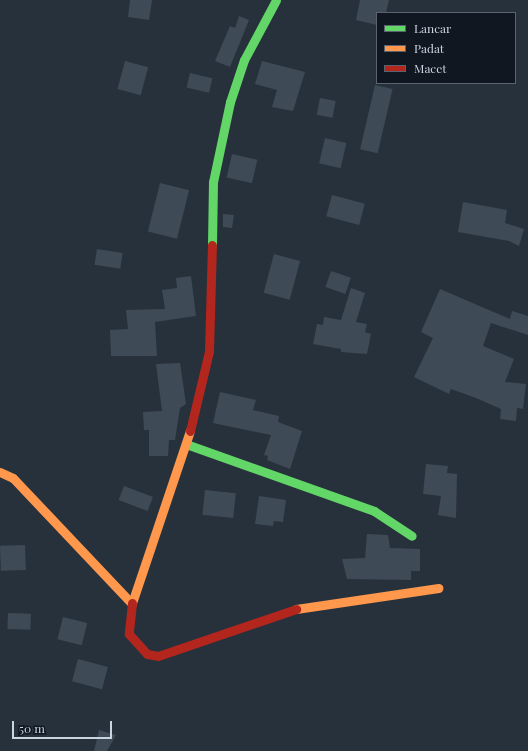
<!DOCTYPE html>
<style>
body{margin:0}
#map{position:relative;width:528px;height:751px;overflow:hidden;background:#27313c;font-family:"Playfair Display",serif}
div>[style]{position:absolute}
.building>*{inset:0;background:#3e4a56;transform-origin:0 0}
.fast>*{height:9px;margin:-4.5px;padding:0 4.5px;transform-origin:4.5px;border-radius:4.5px;background:#63d668}
.slow>*{height:9px;margin:-4.5px;padding:0 4.5px;transform-origin:4.5px;border-radius:4.5px;background:#ff974d}
.jam>*{height:9px;margin:-4.5px;padding:0 4.5px;transform-origin:4.5px;border-radius:4.5px;background:#b3261e}
span{translate:-50% -50%;white-space:nowrap;text-align:center;line-height:1.15;-webkit-text-stroke:3px #101721;paint-order:stroke}
.legend{position:absolute;left:376px;top:12px;width:140px;height:72px;box-sizing:border-box;background:#101721;border:1px solid #5a636e;margin:0;padding:5px 7px;list-style:none;font-size:12px;color:#cad5e2}
.legend li{display:flex;align-items:center;gap:8px;height:20px}
.legend b{width:20px;border:1px solid #5a636e}
.scale{position:absolute;left:12px;top:721px;width:100px;height:18px;box-sizing:border-box;border:2px solid #cad5e2;border-top:0;padding-left:5px;font-size:12px;line-height:14px;white-space:nowrap;color:#cad5e2;-webkit-text-stroke:3px #101721;paint-order:stroke}
</style>
<div id="map">
<div class="building">
<i style="clip-path:polygon(130px 0,152px 0,149px 20px,128px 17px)"></i>
<i style="clip-path:polygon(360px 0,389px 0,386px 13px,377px 13px,377px 25px,356px 20px)"></i>
<i style="clip-path:polygon(239px 16px,249px 20px,230px 67px,215px 61px,230px 26px,235px 28px)"></i>
<i style="left:125px;top:61px;width:24px;height:29px;rotate:15deg"></i>
<i style="clip-path:polygon(262px 61px,305px 72px,293px 111px,272px 107px,277px 90px,255px 84px)"></i>
<i style="left:190px;top:73px;width:23px;height:15px;rotate:13deg"></i>
<i style="left:375px;top:85px;width:18px;height:66px;rotate:13deg"></i>
<i style="left:320px;top:98px;width:16px;height:17px;rotate:11deg"></i>
<i style="left:325px;top:138px;width:22px;height:26px;rotate:13deg"></i>
<i style="left:232px;top:154px;width:26px;height:24px;rotate:13deg"></i>
<i style="left:160px;top:183px;width:30px;height:50px;rotate:14deg"></i>
<i style="left:332px;top:195px;width:34px;height:22px;rotate:15deg"></i>
<i style="clip-path:polygon(463px 202px,507px 210px,505px 223px,524px 229px,519px 246px,509px 241px,458px 232px)"></i>
<i style="clip-path:polygon(223px 214px,234px 215px,232px 228px,223px 227px)"></i>
<i style="left:97px;top:249px;width:26px;height:16px;rotate:9deg"></i>
<i style="left:274px;top:254px;width:27px;height:40px;rotate:15deg"></i>
<i style="left:331px;top:271px;width:21px;height:17px;rotate:19deg"></i>
<i style="clip-path:polygon(191px 276px,196px 316px,155px 322px,157px 356px,111px 356px,110px 330px,128px 329px,126px 310px,165px 309px,162px 290px,177px 288px,176px 278px)"></i>
<i style="clip-path:polygon(351px 288px,365px 293px,356px 322px,367px 324px,365px 332px,371px 334px,367px 354px,341px 352px,341px 349px,313px 344px,317px 324px,323px 325px,324px 317px,341px 320px)"></i>
<i style="clip-path:polygon(440px 289px,510px 319px,512px 311px,528px 316px,528px 335px,491px 323px,483px 346px,514px 359px,505px 382px,526px 384px,523px 409px,517px 408px,516px 421px,500px 419px,501px 409px,476px 398px,451px 389px,449px 394px,414px 377px,433px 338px,421px 332px)"></i>
<i style="clip-path:polygon(180px 363px,186px 404px,180px 408px,175px 440px,169px 440px,168px 456px,149px 456px,149px 430px,144px 430px,143px 412px,162px 411px,156px 364px)"></i>
<i style="clip-path:polygon(220px 392px,256px 400px,253px 410px,279px 416px,278px 422px,302px 431px,290px 469px,267px 460px,268px 456px,264px 455px,271px 435px,213px 423px)"></i>
<i style="clip-path:polygon(426px 464px,448px 466px,447px 473px,457px 474px,456px 518px,438px 515px,441px 496px,423px 494px)"></i>
<i style="left:124px;top:486px;width:31px;height:15px;rotate:21deg"></i>
<i style="left:205px;top:490px;width:31px;height:25px;rotate:6deg"></i>
<i style="clip-path:polygon(259px 496px,286px 500px,283px 522px,274px 521px,273px 526px,255px 524px)"></i>
<i style="clip-path:polygon(367px 534px,388px 535px,390px 548px,420px 549px,420px 571px,411px 571px,411px 580px,347px 579px,342px 559px,365px 558px)"></i>
<i style="left:25px;top:545px;width:25px;height:25px;rotate:88deg"></i>
<i style="left:8px;top:613px;width:23px;height:16px;rotate:2deg"></i>
<i style="left:63px;top:617px;width:25px;height:23px;rotate:14deg"></i>
<i style="left:78px;top:659px;width:31px;height:23px;rotate:15deg"></i>
<i style="clip-path:polygon(99px 730px,116px 735px,107px 751px,94px 751px)"></i>
</div>
<div class="fast">
<i style="left:212px;top:245px;width:63px;rotate:-89.1deg"></i>
<i style="left:213px;top:182px;width:82px;rotate:-78deg"></i>
<i style="left:230px;top:102px;width:44px;rotate:-71.6deg"></i>
<i style="left:244px;top:60px;width:68px;rotate:-61.9deg"></i>
<i style="left:186px;top:444px;width:200px;rotate:19.6deg"></i>
<i style="left:374px;top:511px;width:45px;rotate:33.3deg"></i>
</div>
<div class="slow">
<i style="left:0;top:472px;width:14px;rotate:25deg"></i>
<i style="left:13px;top:478px;width:173px;rotate:46.6deg"></i>
<i style="left:132px;top:603px;width:182px;rotate:-71.4deg"></i>
<i style="left:296px;top:609px;width:144px;rotate:-8.4deg"></i>
</div>
<div class="jam">
<i style="left:190px;top:431px;width:82px;rotate:-76.6deg"></i>
<i style="left:209px;top:351px;width:106px;rotate:-88.4deg"></i>
<i style="left:132px;top:603px;width:31px;rotate:96deg"></i>
<i style="left:129px;top:634px;width:27px;rotate:48deg"></i>
<i style="left:147px;top:654px;width:11px;rotate:10deg"></i>
<i style="left:158px;top:656px;width:146px;rotate:-18.8deg"></i>
</div>
<ul class="legend">
<li><b style="height:5px;background:#63d668"></b>Lancar</li>
<li><b style="height:5px;background:#ff974d"></b>Padat</li>
<li><b style="height:5px;background:#b3261e"></b>Macet</li>
</ul>
<div class="scale">50 m</div>
</div>
